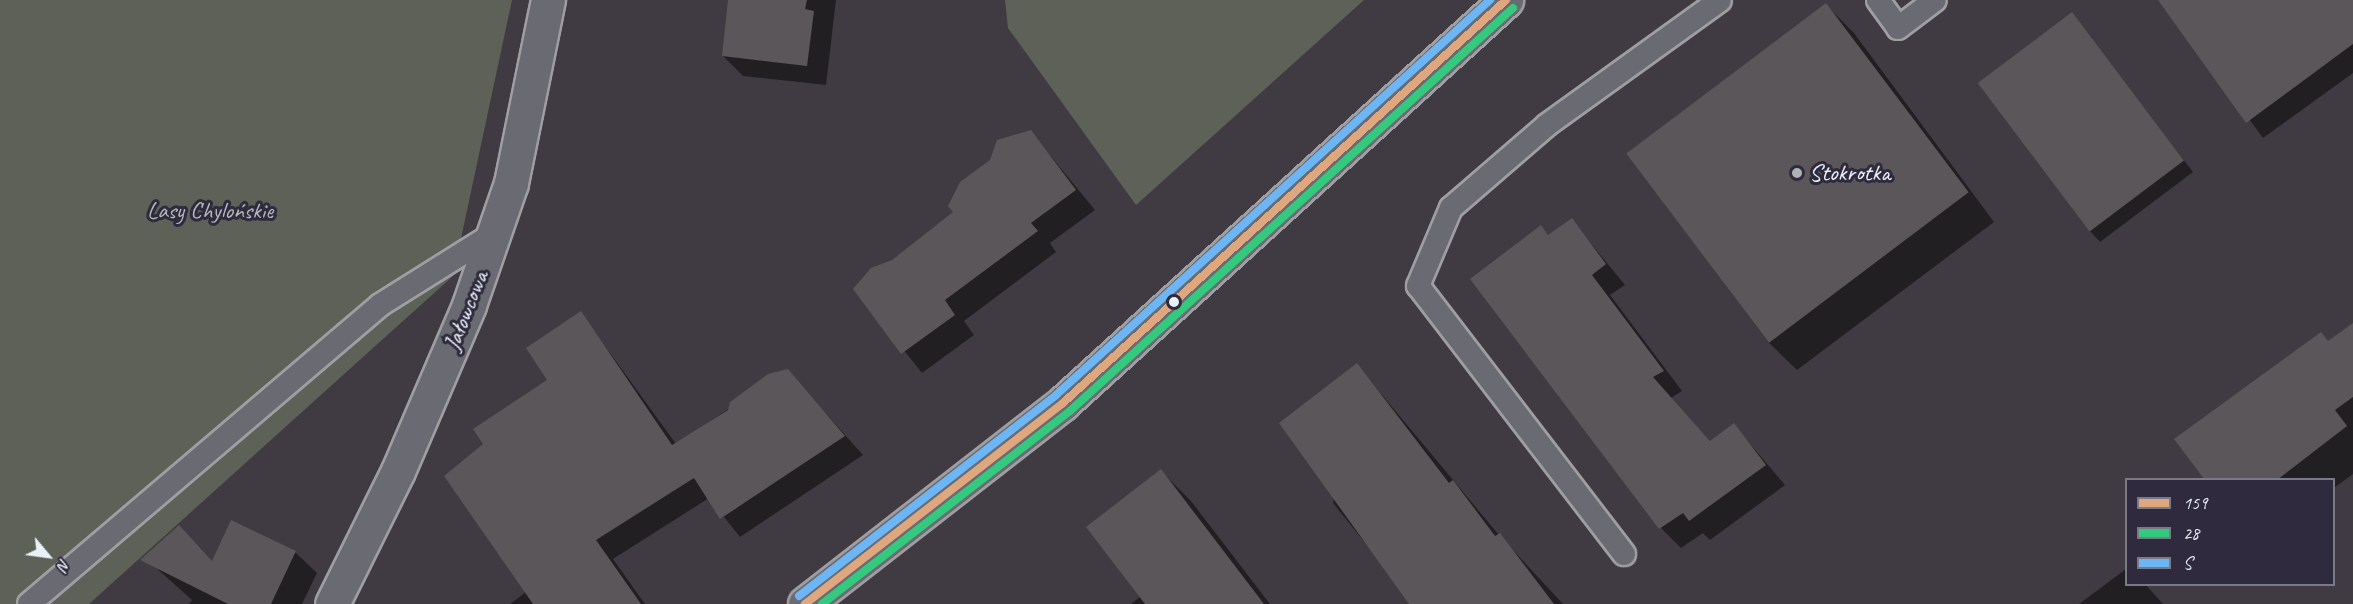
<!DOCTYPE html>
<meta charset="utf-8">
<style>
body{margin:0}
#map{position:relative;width:2353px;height:604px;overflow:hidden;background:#403b42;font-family:Caveat,sans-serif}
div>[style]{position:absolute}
.green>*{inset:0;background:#5d6157}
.shadow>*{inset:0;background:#0007}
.building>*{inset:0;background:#5b5659;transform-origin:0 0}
.roads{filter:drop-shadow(2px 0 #9f9fa3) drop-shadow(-2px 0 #9f9fa3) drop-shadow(0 2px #9f9fa3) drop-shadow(0 -2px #9f9fa3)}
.service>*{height:22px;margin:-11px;padding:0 11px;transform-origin:11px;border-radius:11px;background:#6a6b72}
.tertiary>*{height:33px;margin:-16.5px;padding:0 16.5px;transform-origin:16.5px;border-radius:16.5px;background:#6a6b72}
.bus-1>*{height:8px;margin:-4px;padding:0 4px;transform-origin:4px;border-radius:4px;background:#dfa77e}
.bus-2>*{height:8px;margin:-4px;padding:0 4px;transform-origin:4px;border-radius:4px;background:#33ca7d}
.bus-3>*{height:8px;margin:-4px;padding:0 4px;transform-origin:4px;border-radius:4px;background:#6db6f5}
.dots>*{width:16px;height:16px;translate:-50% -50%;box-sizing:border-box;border:3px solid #2f2a3d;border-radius:50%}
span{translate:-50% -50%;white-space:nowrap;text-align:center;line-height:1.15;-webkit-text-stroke:6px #2f2a3d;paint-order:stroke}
.poi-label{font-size:24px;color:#e8f1f8}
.left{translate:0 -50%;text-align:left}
.park-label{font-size:24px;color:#b2bab9}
.street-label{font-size:24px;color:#e8f1f8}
.legend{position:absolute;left:2125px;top:478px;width:210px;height:108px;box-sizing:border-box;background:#2f2a3d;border:2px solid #797a88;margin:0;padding:8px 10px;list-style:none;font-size:18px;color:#e8f1f8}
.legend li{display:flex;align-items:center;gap:12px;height:30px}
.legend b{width:30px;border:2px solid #797a88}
.north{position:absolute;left:18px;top:526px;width:60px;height:60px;-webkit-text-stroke:4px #2f2a3d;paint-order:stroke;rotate:119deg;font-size:16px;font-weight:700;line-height:24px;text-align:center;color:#e8f1f8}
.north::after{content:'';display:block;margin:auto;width:21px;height:27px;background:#e8f1f8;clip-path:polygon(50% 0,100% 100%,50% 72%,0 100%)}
</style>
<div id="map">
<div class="green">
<i style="clip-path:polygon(0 0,512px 0,453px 276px,89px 604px,0 604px)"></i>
<i style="clip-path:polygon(1005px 0,1364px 0,1136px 205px,1008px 28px)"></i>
</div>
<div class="shadow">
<i style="clip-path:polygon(740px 0,836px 0,826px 85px,743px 76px,723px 56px)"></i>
<i style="clip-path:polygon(2161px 0,2353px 0,2353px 73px,2263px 138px)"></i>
<i style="clip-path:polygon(1826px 5px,1854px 33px,1994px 222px,1797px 370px,1768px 342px,1628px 153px)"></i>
<i style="clip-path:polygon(2072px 14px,2193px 172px,2100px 242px,2090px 231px)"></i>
<i style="clip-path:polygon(1031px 132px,1095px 210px,1050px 243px,1056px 252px,964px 321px,974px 335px,922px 373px,855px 289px,955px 213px)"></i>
<i style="clip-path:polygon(1571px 219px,1625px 285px,1610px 295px,1682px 391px,1671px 398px,1711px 442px,1734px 425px,1785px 485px,1710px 540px,1703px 533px,1681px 548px,1661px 528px,1472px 279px,1541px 227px,1549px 236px)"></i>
<i style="clip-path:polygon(581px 313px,676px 444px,787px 370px,863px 455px,740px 537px,709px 498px,613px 559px,645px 604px,510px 604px,526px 592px,485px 444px,549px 381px)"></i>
<i style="clip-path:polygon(2353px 324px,2353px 474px,2334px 488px,2334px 480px,2207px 480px,2329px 342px)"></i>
<i style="clip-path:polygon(1357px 365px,1499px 535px,1563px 604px,1414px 604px,1333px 503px)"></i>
<i style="clip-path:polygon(1161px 471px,1191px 501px,1270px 604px,1131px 604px,1141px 596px)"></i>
<i style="clip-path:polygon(179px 527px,213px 562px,295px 552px,317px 573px,302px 604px,189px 604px,192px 600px,145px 558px)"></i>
<i style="clip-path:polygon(2126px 569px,2126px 584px,2145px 584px,2163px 604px,2079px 604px)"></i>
</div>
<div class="building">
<i style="clip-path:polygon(728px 0,807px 0,805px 9px,814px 11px,807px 66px,722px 56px)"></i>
<i style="clip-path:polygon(2158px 0,2353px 0,2353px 44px,2246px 123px)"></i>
<i style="left:1826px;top:3px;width:237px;height:250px;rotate:53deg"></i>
<i style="left:2072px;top:12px;width:186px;height:118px;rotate:53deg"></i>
<i style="clip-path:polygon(1031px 130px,1076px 190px,1031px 223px,1038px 231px,945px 300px,955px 315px,901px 354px,853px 289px,871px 268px,892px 260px,953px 212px,948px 206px,960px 182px,990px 160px,997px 140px)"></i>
<i style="clip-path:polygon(1572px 218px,1606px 264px,1592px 275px,1664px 371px,1653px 377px,1710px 441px,1734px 423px,1766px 465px,1689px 521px,1683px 513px,1659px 529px,1470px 279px,1541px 225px,1548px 235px)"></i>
<i style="clip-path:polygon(581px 311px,672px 445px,728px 410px,730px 402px,768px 374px,788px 369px,845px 436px,720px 519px,694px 478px,596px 540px,641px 604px,533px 604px,444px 476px,483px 444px,473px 429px,547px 380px,526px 348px)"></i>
<i style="clip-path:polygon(2353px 323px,2353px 397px,2335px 410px,2347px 426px,2277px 480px,2205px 480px,2174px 439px,2321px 332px,2328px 341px)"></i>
<i style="clip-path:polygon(1357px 363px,1449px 483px,1453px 480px,1495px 536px,1500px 533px,1554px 604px,1409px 604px,1279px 423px)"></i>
<i style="clip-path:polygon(1161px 469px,1264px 604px,1145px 604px,1086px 527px)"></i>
<i style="clip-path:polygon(231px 520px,296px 551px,271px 604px,228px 604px,140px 560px,179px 525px,212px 561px)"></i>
</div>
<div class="roads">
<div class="service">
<i style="left:1878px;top:0;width:34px;rotate:54deg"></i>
<i style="left:1898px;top:28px;width:46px;rotate:-37.1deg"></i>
<i style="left:1624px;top:554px;width:338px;rotate:-127.5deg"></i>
<i style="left:1418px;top:286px;width:85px;rotate:-67.1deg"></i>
<i style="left:1451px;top:208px;width:127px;rotate:-40.8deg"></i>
<i style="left:1547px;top:125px;width:213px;rotate:-35.8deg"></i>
<i style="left:29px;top:604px;width:461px;rotate:-40.4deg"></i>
<i style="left:380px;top:305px;width:133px;rotate:-32.1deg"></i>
</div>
<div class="tertiary">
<i style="left:332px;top:604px;width:148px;rotate:-63.6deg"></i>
<i style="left:398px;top:471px;width:181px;rotate:-66.8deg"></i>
<i style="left:469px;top:305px;width:129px;rotate:-71deg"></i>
<i style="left:511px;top:183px;width:187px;rotate:-78.6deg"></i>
<i style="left:805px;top:604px;width:327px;rotate:-37.9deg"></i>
<i style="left:1063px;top:403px;width:599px;rotate:-42.29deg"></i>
</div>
</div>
<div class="bus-1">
<i style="left:805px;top:604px;width:327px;rotate:-37.9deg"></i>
<i style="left:1063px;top:403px;width:599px;rotate:-42.29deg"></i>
</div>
<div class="bus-2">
<i style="left:822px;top:604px;width:314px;rotate:-37.9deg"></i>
<i style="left:1070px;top:411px;width:599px;rotate:-42.29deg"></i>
</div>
<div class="bus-3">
<i style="left:799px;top:596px;width:326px;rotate:-38deg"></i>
<i style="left:1056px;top:395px;width:587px;rotate:-42.31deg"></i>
</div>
<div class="dots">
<i style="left:1797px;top:173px;background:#adb1b8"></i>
<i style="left:1174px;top:302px;background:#e8f1f8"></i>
</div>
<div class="poi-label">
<span class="left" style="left:1809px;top:173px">Stokrotka</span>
</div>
<div class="park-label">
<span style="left:210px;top:211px">Lasy Chylońskie</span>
</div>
<div class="street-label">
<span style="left:466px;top:311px;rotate:-69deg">Jałowcowa</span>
</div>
<ul class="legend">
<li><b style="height:8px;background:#dfa77e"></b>159</li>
<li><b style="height:8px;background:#33ca7d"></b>28</li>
<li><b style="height:8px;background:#6db6f5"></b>S</li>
</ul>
<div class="north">N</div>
</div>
